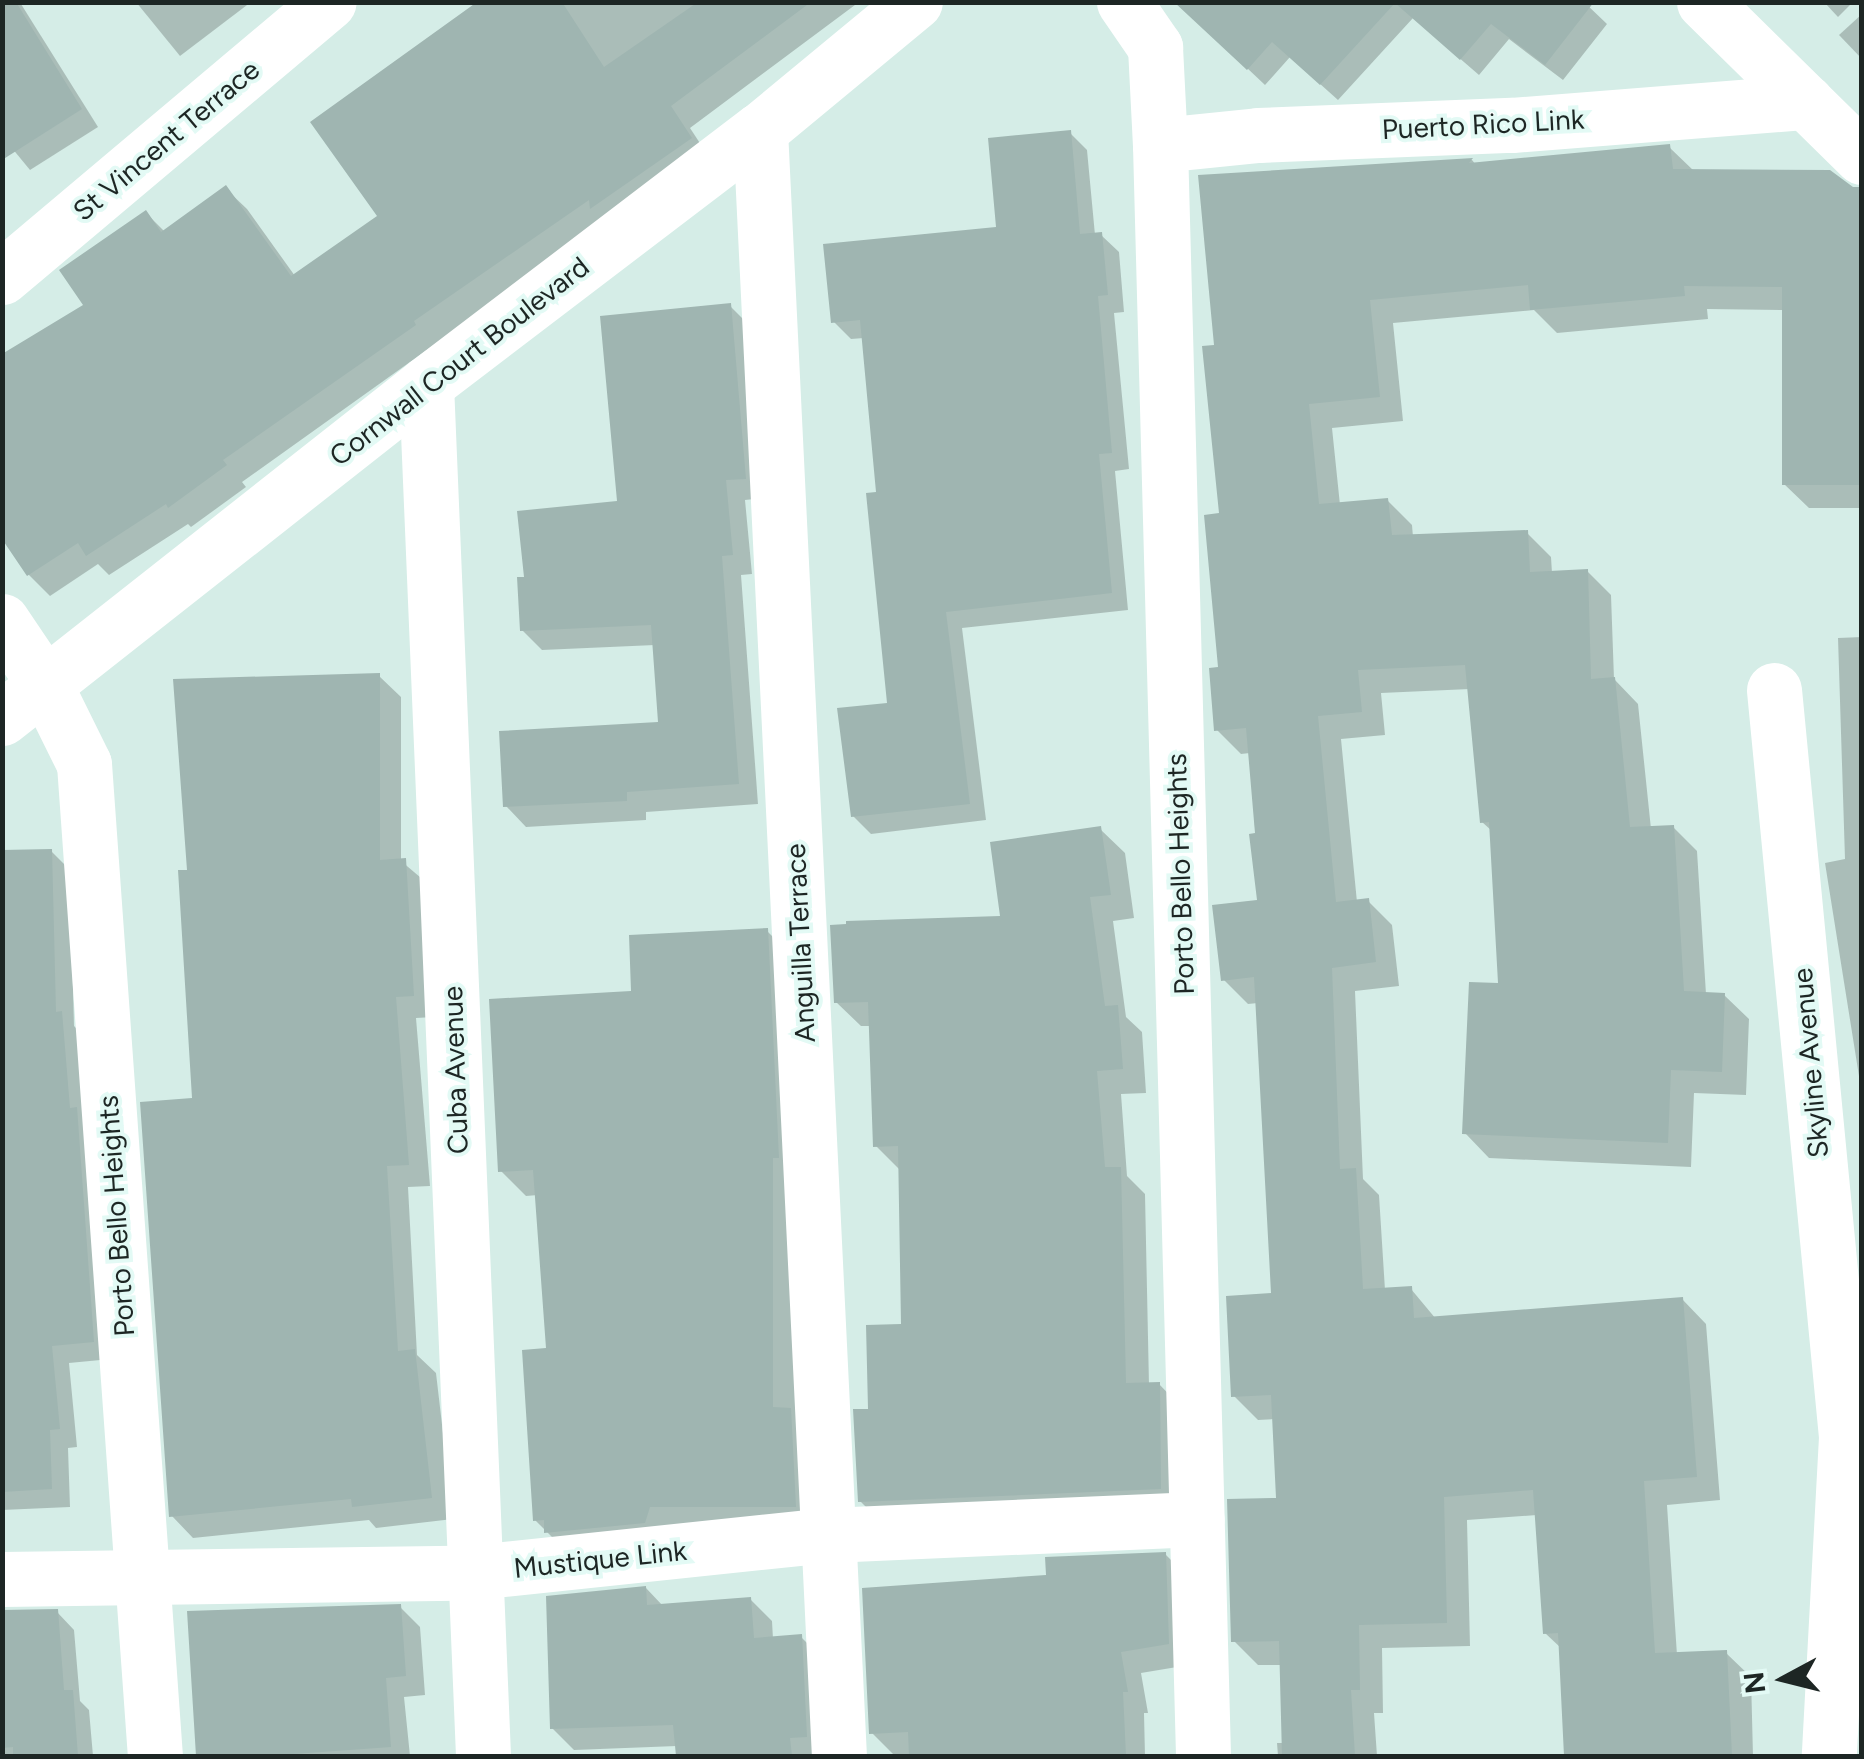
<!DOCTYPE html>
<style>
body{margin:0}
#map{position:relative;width:1864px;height:1759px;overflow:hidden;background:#d5ede7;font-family:Figtree,sans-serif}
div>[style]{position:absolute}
.shadow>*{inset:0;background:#0003}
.building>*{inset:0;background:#9fb5b1}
.street>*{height:55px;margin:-27.5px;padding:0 27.5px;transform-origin:27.5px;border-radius:27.5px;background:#fff}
span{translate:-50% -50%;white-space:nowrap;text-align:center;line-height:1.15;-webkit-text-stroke:8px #e3faf5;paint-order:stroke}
.street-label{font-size:28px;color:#1d2624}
.frame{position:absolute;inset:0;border:5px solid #1d2624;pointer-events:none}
.north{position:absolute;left:1734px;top:1629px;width:100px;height:100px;-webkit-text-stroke:8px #e3faf5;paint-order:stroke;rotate:263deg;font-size:28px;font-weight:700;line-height:40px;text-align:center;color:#1d2624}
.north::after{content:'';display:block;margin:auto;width:35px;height:45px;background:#1d2624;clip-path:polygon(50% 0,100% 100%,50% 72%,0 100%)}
</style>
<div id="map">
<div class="shadow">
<i style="clip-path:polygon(2px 2px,21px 4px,98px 127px,30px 170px,2px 136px)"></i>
<i style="clip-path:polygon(136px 2px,251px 2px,180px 56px)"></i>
<i style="clip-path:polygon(482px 2px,859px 2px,690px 128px,711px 160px,606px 222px,242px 482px,246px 487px,191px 527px,188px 524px,109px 575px,98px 564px,50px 596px,29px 575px,2px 535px,86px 306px,146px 213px,165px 232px,226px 189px,247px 209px,295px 276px,381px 216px)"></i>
<i style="clip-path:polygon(1206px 2px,1584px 2px,1607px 24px,1563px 80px,1509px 39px,1479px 75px,1413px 18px,1338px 100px,1290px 57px,1265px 85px,1210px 33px)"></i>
<i style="clip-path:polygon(1824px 2px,1853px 2px,1838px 17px)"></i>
<i style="clip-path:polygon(1862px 14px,1862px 59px,1839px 35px)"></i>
<i style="clip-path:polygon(1070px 133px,1087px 150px,1095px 235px,1101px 235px,1119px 252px,1124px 312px,1114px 313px,1129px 469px,1115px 471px,1128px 610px,962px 628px,986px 820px,871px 834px,853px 816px,889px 705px,878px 495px,864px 338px,851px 339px,833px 321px,999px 229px)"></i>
<i style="clip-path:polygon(1669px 147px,1694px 171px,1862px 190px,1862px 508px,1809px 508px,1784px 484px,1785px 310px,1707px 309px,1708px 319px,1557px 333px,1534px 310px,1393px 323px,1403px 421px,1332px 428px,1340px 505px,1387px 500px,1412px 525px,1413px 537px,1527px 533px,1551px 557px,1552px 573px,1587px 571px,1611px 595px,1614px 679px,1638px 704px,1651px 829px,1673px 827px,1697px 851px,1706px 994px,1724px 995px,1749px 1019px,1746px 1095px,1694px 1093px,1691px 1167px,1489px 1158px,1465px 1133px,1501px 986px,1492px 831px,1482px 822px,1470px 689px,1381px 693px,1385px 735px,1341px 739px,1357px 902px,1368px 901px,1392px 925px,1399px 986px,1355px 991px,1363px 1179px,1379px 1195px,1385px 1290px,1411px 1289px,1436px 1319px,1682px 1299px,1706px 1324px,1720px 1500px,1667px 1505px,1677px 1655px,1726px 1653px,1751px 1677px,1753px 1756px,1567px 1756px,1562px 1649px,1545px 1633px,1537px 1515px,1467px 1520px,1470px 1646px,1382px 1648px,1383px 1713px,1374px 1713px,1377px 1756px,1278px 1756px,1277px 1743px,1284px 1743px,1282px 1665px,1258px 1665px,1234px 1641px,1279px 1500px,1275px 1419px,1258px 1420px,1234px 1396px,1273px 1296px,1258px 1003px,1248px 1004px,1224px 980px,1260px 902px,1250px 753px,1241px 754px,1217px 730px,1221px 516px,1217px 348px,1201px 177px,1472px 160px,1476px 165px)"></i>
<i style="clip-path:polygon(730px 306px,750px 326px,765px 498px,745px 500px,752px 574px,741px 575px,758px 804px,646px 812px,646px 820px,526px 827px,506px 806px,660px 725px,655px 645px,542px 650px,522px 630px,526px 579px,620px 504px)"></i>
<i style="clip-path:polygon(1862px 637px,1862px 1095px,1825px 863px,1845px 859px,1838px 638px)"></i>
<i style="clip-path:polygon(379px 676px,401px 697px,401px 861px,427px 883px,434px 1017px,416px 1018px,430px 1186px,408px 1187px,417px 1355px,436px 1373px,453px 1519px,376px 1528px,369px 1520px,193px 1538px,172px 1516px,194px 1100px,189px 872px)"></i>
<i style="clip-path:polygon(1100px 829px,1125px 853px,1134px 918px,1113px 921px,1126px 1017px,1142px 1032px,1146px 1093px,1121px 1094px,1127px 1176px,1145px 1194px,1149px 1385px,1159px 1384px,1183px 1409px,1184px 1513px,885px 1526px,860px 1501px,870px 1412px,904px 1326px,901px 1171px,876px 1146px,872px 1026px,861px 1026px,836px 1002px,1002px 919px)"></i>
<i style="clip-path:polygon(51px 851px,70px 870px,74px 1026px,80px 1032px,111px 1359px,69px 1363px,77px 1447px,68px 1448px,70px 1507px,2px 1510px,2px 852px)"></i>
<i style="clip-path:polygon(767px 931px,792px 956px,820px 1531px,572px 1557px,535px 1520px,549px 1350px,538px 1195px,526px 1196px,501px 1171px,634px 993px)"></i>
<i style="clip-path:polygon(1165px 1554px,1187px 1576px,1189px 1665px,1141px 1673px,1148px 1713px,1144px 1713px,1145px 1756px,911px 1756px,893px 1754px,872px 1733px,1048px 1577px)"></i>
<i style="clip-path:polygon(646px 1588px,663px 1606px,750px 1599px,772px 1621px,773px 1639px,801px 1637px,822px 1658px,827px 1756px,678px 1756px,677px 1746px,574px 1750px,552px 1728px)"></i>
<i style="clip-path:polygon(400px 1607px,420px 1627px,425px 1695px,404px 1697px,410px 1756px,198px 1756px,190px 1613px)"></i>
<i style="clip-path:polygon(57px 1612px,74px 1630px,80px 1701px,89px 1710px,93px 1756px,2px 1756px,2px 1613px)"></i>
</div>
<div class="building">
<i style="clip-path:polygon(2px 2px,16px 2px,82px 109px,2px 160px)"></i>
<i style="clip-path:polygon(477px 2px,562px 2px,604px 67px,698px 2px,811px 2px,671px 106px,692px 138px,590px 209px,589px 200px,414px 321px,416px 325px,223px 460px,227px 465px,168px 508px,166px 504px,86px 556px,78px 543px,27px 576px,2px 539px,2px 354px,83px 305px,59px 270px,146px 210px,161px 232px,226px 185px,291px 276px,377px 216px,310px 122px)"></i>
<i style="clip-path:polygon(1174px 2px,1594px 2px,1545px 65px,1491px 24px,1460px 60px,1395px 3px,1320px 85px,1272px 42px,1247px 70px)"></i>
<i style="clip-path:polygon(1071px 130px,1080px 234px,1102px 232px,1108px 295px,1098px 296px,1112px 453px,1099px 454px,1112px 593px,946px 612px,970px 804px,851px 817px,837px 708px,887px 703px,866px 493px,876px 492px,860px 320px,831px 323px,823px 244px,996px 227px,988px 138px)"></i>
<i style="clip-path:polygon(1670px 144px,1673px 169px,1830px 170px,1853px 187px,1862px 187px,1862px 485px,1782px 485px,1782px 287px,1684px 286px,1685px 296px,1530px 310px,1528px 285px,1370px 300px,1380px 397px,1309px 404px,1319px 504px,1388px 498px,1392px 535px,1528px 530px,1530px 572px,1588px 569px,1591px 679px,1615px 677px,1630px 827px,1674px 825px,1684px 991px,1725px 993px,1722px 1072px,1671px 1070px,1668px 1143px,1462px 1134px,1469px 982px,1498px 983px,1489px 822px,1480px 823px,1465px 665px,1358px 670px,1362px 712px,1318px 716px,1336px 902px,1369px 898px,1376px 962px,1332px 968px,1340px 1169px,1356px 1168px,1363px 1289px,1412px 1286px,1414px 1318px,1683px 1297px,1697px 1477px,1644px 1481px,1655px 1653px,1727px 1650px,1732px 1756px,1564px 1756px,1558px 1633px,1543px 1634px,1533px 1490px,1444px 1497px,1447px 1623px,1359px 1625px,1360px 1690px,1351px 1690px,1355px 1756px,1282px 1756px,1279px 1641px,1231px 1642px,1227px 1499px,1276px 1498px,1271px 1395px,1231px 1397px,1226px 1296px,1271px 1293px,1254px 977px,1221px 981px,1212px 905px,1257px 900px,1249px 834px,1255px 833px,1246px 728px,1214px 731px,1209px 668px,1218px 667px,1204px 515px,1219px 513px,1202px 346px,1214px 345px,1198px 175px,1473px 158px,1469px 163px)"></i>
<i style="clip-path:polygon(731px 303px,746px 479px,726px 480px,733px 555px,722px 556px,739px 784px,627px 792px,627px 801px,503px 807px,499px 731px,658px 722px,651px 625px,520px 631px,517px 577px,524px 577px,517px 511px,617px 501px,600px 316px)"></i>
<i style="clip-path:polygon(380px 673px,380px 860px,406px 858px,414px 996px,396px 997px,409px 1165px,387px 1166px,398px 1351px,415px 1349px,432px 1498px,352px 1507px,351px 1499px,169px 1517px,140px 1102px,192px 1098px,178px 870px,187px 870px,173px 679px)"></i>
<i style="clip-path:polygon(1101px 826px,1111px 895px,1090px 897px,1105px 1006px,1118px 1005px,1123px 1069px,1097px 1071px,1105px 1167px,1121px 1167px,1126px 1383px,1160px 1382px,1161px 1489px,858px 1502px,853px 1409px,868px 1409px,866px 1325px,901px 1324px,898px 1146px,873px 1147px,868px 1002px,834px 1003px,830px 925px,846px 924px,846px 921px,1000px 916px,990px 842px)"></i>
<i style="clip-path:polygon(52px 849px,56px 1012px,62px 1011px,70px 1108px,77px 1107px,94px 1342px,52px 1346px,60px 1429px,50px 1430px,52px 1489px,2px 1492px,2px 850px)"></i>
<i style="clip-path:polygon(768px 928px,779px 1158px,773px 1158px,773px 1407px,791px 1408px,796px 1507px,650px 1507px,645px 1523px,544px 1533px,544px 1520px,533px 1521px,522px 1350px,546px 1348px,533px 1170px,498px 1172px,489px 999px,631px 991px,629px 935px)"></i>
<i style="clip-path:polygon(1166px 1552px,1169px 1644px,1121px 1652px,1128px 1692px,1123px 1692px,1126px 1756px,909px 1756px,908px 1732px,869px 1734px,862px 1588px,1046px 1575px,1045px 1557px)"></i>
<i style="clip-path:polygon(646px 1586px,647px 1605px,751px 1597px,754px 1638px,802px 1634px,807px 1737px,790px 1738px,792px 1756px,676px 1756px,673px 1725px,550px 1729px,546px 1596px)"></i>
<i style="clip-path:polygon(401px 1604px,406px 1676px,386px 1678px,391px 1747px,266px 1756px,196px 1756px,187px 1611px)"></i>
<i style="clip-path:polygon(58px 1609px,64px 1690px,73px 1690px,78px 1756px,13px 1756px,13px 1747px,2px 1748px,2px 1610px)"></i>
</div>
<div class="street">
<i style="left:1124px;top:2px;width:55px;rotate:55.4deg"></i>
<i style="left:1155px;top:47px;width:98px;rotate:87.1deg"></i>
<i style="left:1160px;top:145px;width:1612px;rotate:88.47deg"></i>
<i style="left:1704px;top:2px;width:221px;rotate:44.5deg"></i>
<i style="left:760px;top:130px;width:1628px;rotate:87.22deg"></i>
<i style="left:1160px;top:145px;width:99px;rotate:-5.8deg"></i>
<i style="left:1258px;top:135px;width:254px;rotate:-2.3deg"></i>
<i style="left:1512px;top:125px;width:295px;rotate:-4.5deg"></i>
<i style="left:2px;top:277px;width:427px;rotate:-40.1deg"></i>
<i style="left:426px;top:384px;width:1373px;rotate:87.62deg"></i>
<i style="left:2px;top:621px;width:77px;rotate:56.1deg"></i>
<i style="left:45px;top:685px;width:88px;rotate:63.7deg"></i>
<i style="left:84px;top:764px;width:995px;rotate:85.91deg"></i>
<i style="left:1774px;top:690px;width:750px;rotate:84.49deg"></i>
<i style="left:1846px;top:1437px;width:319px;rotate:93.1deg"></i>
<i style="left:2px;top:718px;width:540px;rotate:-38.23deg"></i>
<i style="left:426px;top:384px;width:420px;rotate:-37.3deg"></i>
<i style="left:760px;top:130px;width:201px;rotate:-39.6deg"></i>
<i style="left:2px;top:1579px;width:473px;rotate:-0.8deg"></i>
<i style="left:475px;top:1572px;width:356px;rotate:-6deg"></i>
<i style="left:829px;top:1535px;width:368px;rotate:-2.5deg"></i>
</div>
<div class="street-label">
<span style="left:1483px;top:124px;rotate:-3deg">Puerto Rico Link</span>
<span style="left:166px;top:140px;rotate:-40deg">St Vincent Terrace</span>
<span style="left:459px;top:361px;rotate:-38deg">Cornwall Court Boulevard</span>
<span style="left:1180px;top:874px;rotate:-92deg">Porto Bello Heights</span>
<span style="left:800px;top:943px;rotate:-93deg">Anguilla Terrace</span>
<span style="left:1810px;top:1063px;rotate:-95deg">Skyline Avenue</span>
<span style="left:455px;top:1070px;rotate:-92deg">Cuba Avenue</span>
<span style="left:116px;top:1216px;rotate:-94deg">Porto Bello Heights</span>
<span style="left:600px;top:1559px;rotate:-6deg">Mustique Link</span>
</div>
<div class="frame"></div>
<div class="north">N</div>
</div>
